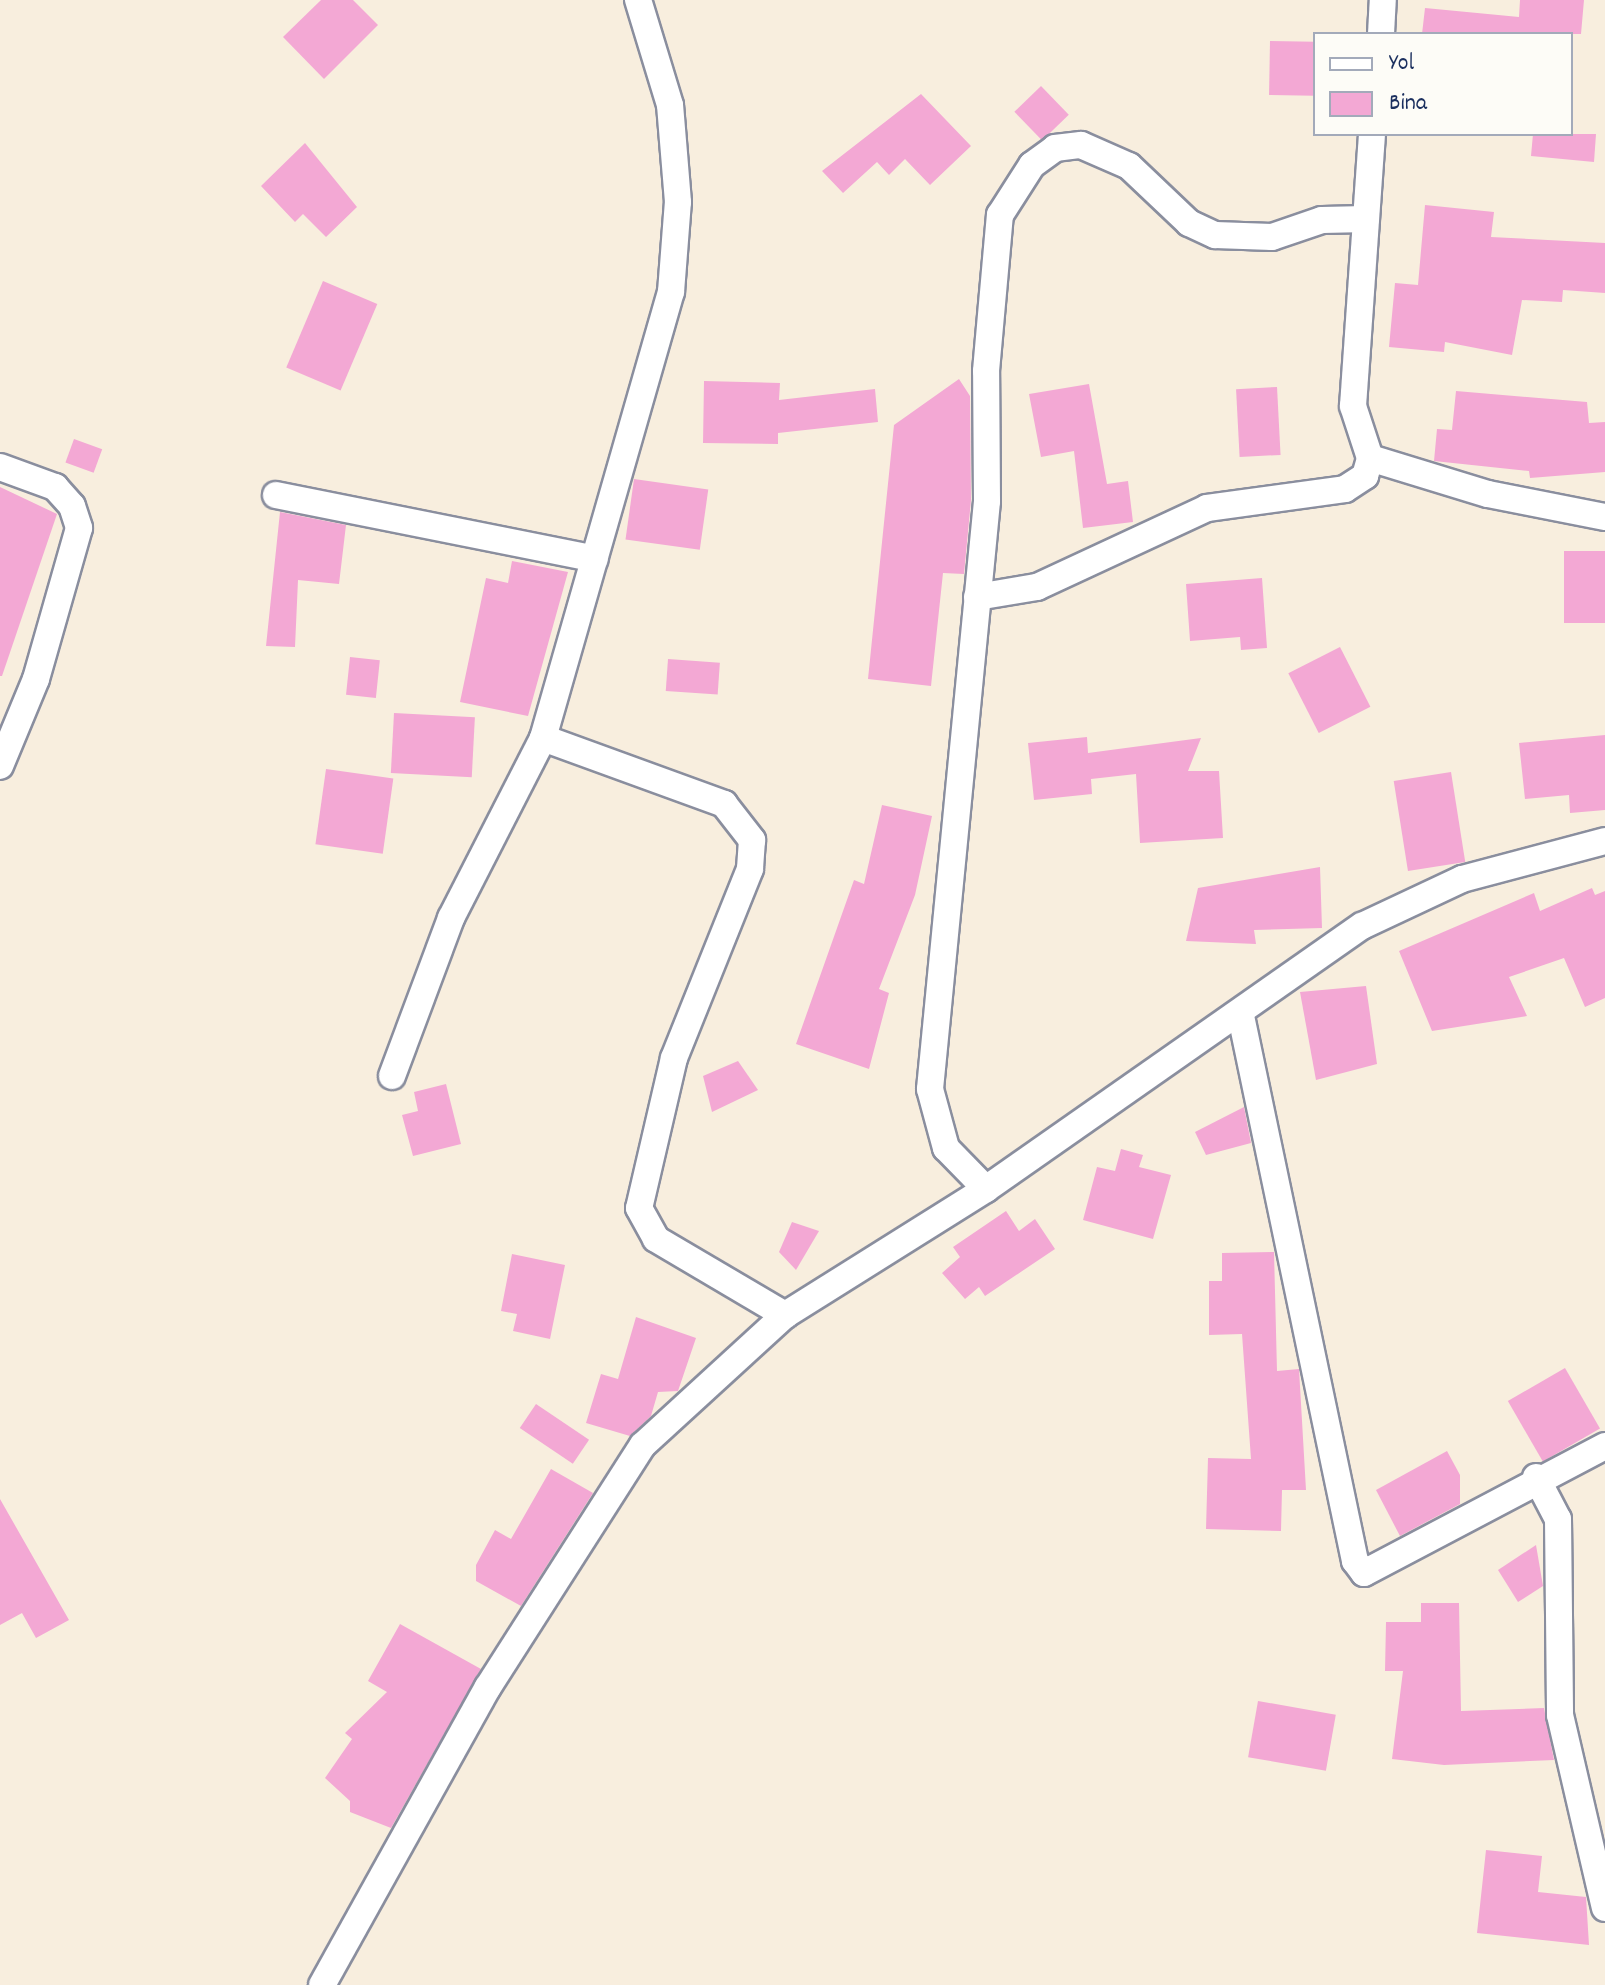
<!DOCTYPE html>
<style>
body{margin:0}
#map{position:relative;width:1605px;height:1985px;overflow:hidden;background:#f8eede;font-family:Dekko,sans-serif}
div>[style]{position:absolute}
.building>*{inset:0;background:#f3a8d4;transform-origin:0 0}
.roads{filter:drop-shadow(2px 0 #8a8e9e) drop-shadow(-2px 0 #8a8e9e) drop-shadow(0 2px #8a8e9e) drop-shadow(0 -2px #8a8e9e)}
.street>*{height:26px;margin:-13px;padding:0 13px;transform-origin:13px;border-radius:13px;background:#fff}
span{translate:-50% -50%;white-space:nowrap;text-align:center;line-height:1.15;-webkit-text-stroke:8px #fdfcf7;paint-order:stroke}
.legend{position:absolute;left:1313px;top:32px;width:260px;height:104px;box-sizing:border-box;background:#fdfcf7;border:2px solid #a3aaba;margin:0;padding:10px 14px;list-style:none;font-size:24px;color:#1b2f5e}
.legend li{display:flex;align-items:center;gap:16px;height:40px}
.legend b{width:40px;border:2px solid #a3aaba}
</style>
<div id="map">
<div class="building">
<i style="clip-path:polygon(321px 0,353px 0,378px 25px,324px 79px,283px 37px)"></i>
<i style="clip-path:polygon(1520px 0,1584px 0,1581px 34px,1422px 34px,1425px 8px,1519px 17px)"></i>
<i style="left:1270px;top:41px;width:45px;height:54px;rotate:1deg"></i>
<i style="left:1041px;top:86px;width:40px;height:37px;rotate:46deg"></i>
<i style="clip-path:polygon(921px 94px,971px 146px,930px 185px,905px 159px,889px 175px,877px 162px,843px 193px,822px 171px)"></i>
<i style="clip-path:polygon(1533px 134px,1596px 134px,1594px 162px,1531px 156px)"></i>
<i style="clip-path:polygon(305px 143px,357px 207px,326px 237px,303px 214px,295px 222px,261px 186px)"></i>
<i style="clip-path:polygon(1425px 205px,1494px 212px,1491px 237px,1605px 243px,1605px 293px,1563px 290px,1562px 302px,1522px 300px,1512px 355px,1445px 342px,1444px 352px,1389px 347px,1395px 283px,1418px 285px)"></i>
<i style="left:323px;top:281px;width:59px;height:94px;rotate:23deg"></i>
<i style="clip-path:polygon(959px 379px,970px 396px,971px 500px,964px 574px,943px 573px,931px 686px,868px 679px,894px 425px)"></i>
<i style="clip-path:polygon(704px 381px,780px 383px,779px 400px,875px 389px,878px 422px,778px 433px,778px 444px,703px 443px)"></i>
<i style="clip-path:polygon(1089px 384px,1107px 484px,1128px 481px,1133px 522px,1083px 528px,1074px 451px,1041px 457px,1029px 394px)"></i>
<i style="left:1277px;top:387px;width:68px;height:41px;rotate:87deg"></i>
<i style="clip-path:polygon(1456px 391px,1587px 402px,1589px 423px,1605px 422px,1605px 472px,1530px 478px,1529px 471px,1434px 461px,1437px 429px,1452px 430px)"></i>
<i style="left:74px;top:439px;width:30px;height:25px;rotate:20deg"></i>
<i style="left:634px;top:479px;width:75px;height:61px;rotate:8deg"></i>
<i style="clip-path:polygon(0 487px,57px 514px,2px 676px,0 676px)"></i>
<i style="clip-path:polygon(280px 512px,346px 525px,339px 584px,298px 580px,295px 647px,266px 646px)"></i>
<i style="left:1564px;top:551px;width:41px;height:72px"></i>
<i style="clip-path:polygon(512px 561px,568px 572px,528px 716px,460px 702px,486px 578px,508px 583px)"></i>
<i style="clip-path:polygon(1262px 578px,1267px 648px,1241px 650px,1240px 637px,1190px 641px,1186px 584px)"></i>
<i style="left:1340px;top:647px;width:67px;height:58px;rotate:63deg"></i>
<i style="left:350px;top:657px;width:30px;height:38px;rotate:6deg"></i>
<i style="left:668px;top:659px;width:52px;height:32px;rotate:4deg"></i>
<i style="left:394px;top:713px;width:81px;height:60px;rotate:3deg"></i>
<i style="clip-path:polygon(1605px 735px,1605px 810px,1570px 813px,1569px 795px,1525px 799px,1519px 743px)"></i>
<i style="clip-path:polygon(1087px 737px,1088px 753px,1201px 738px,1188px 771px,1219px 771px,1223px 838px,1140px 843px,1136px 774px,1091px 779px,1092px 794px,1034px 800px,1028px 743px)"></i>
<i style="left:326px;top:769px;width:68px;height:76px;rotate:8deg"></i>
<i style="left:1451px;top:772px;width:91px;height:58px;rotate:81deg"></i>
<i style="clip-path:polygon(882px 805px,932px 816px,915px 895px,879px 989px,889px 993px,869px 1069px,796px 1044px,854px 880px,864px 884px)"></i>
<i style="clip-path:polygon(1320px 867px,1322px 928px,1254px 930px,1256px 944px,1186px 941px,1198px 888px)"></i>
<i style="clip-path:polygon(1592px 888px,1595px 895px,1605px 891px,1605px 998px,1585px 1007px,1564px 958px,1509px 977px,1527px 1016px,1432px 1031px,1399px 951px,1534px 893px,1540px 911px)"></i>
<i style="clip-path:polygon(1366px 986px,1377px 1064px,1316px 1080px,1300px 992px)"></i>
<i style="clip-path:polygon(738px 1061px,758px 1090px,712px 1112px,703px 1076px)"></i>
<i style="clip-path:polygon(446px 1084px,461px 1144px,413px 1156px,402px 1115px,418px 1111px,414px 1092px)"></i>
<i style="clip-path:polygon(1244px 1107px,1251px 1143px,1206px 1155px,1195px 1132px)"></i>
<i style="clip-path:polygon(1121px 1149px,1143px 1155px,1139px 1167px,1171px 1175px,1153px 1239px,1083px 1220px,1097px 1167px,1115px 1171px)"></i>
<i style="clip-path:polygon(1006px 1211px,1019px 1231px,1035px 1219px,1055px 1249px,985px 1296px,979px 1287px,965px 1299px,942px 1273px,960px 1257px,953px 1247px)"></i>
<i style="clip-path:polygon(792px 1222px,819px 1231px,796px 1270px,779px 1252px)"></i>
<i style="clip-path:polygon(1274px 1252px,1277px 1371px,1299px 1369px,1306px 1490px,1282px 1490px,1281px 1531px,1206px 1529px,1208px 1458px,1251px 1459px,1242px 1334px,1209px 1335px,1209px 1281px,1222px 1281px,1222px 1253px)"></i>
<i style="clip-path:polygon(512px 1254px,565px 1265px,550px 1339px,513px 1331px,517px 1314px,501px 1311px)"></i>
<i style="clip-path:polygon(636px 1317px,696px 1338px,678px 1391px,658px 1392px,651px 1416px,630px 1436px,586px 1423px,601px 1374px,618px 1379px)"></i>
<i style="left:1565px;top:1368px;width:70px;height:66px;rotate:60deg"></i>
<i style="left:536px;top:1404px;width:64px;height:29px;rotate:34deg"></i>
<i style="clip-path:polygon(1447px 1451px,1460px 1475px,1460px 1504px,1400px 1536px,1376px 1490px)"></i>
<i style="clip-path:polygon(551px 1469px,593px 1493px,521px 1606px,476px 1581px,476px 1565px,495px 1530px,511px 1539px)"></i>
<i style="clip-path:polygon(0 1499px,69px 1620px,36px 1638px,22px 1613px,0 1625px)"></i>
<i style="clip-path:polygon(1536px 1545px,1543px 1586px,1518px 1602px,1498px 1570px)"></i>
<i style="clip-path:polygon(1421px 1603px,1459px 1603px,1461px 1711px,1544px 1708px,1554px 1760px,1444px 1765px,1392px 1759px,1403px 1671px,1385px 1671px,1386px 1622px,1421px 1622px)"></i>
<i style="clip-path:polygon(400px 1624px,481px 1669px,391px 1828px,350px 1812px,350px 1801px,325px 1778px,352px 1739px,345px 1733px,387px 1692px,368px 1681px)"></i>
<i style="left:1258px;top:1701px;width:79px;height:57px;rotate:10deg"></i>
<i style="clip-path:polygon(1486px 1850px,1542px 1856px,1538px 1892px,1586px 1897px,1589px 1945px,1477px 1933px)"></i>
</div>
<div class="roads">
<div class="street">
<i style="left:1381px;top:34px;width:34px;rotate:-87deg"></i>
<i style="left:1370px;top:458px;width:123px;rotate:17deg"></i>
<i style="left:1488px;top:494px;width:119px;rotate:11.1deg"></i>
<i style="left:0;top:467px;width:59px;rotate:20deg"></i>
<i style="left:55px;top:487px;width:25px;rotate:48deg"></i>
<i style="left:72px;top:506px;width:23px;rotate:72deg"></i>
<i style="left:79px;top:528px;width:157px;rotate:105.9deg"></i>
<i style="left:36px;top:679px;width:94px;rotate:112.5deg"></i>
<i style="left:276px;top:495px;width:325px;rotate:11.3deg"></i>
<i style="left:977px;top:597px;width:61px;rotate:-9.5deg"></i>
<i style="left:1037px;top:587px;width:187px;rotate:-24.9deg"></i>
<i style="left:1207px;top:508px;width:139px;rotate:-7.8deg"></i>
<i style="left:1345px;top:489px;width:24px;rotate:-33deg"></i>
<i style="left:1365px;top:476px;width:19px;rotate:-74deg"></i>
<i style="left:1370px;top:458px;width:55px;rotate:-108.1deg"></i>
<i style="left:1353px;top:406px;width:273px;rotate:-86deg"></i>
<i style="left:543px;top:738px;width:193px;rotate:20deg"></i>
<i style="left:724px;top:804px;width:46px;rotate:52.1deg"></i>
<i style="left:752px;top:840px;width:29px;rotate:94deg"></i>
<i style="left:750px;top:869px;width:204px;rotate:111.9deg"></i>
<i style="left:674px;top:1058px;width:154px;rotate:103.1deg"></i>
<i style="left:639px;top:1208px;width:35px;rotate:61deg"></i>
<i style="left:656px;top:1239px;width:150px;rotate:30.5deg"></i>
<i style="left:1241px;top:1016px;width:557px;rotate:78.19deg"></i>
<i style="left:1355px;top:1561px;width:15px;rotate:53deg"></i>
<i style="left:1364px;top:1573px;width:272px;rotate:-27.8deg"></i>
<i style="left:392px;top:1076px;width:169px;rotate:-69.5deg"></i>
<i style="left:451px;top:918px;width:202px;rotate:-62.9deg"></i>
<i style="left:543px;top:738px;width:464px;rotate:-74deg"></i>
<i style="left:671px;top:292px;width:90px;rotate:-85.6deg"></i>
<i style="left:678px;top:202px;width:97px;rotate:-94.7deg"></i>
<i style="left:670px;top:105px;width:110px;rotate:-106.9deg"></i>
<i style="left:986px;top:1189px;width:57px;rotate:-134.3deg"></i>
<i style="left:946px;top:1148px;width:61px;rotate:-105.2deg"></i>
<i style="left:930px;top:1089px;width:591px;rotate:-84.46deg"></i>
<i style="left:987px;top:501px;width:130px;rotate:-90.4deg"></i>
<i style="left:986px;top:371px;width:157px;rotate:-84.9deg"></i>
<i style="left:1000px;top:215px;width:59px;rotate:-57.4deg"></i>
<i style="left:1032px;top:165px;width:29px;rotate:-36deg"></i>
<i style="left:1055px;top:148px;width:26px;rotate:-7deg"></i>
<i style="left:1081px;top:145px;width:52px;rotate:23.6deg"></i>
<i style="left:1129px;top:166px;width:83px;rotate:43.5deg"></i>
<i style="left:1189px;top:223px;width:29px;rotate:25deg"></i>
<i style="left:1215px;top:235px;width:57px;rotate:2deg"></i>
<i style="left:1272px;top:237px;width:53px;rotate:-18.8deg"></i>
<i style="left:1322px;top:220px;width:44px;rotate:-1.3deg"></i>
<i style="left:1536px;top:1477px;width:47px;rotate:62.4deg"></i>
<i style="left:1558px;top:1519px;width:196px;rotate:89.4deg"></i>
<i style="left:1560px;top:1715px;width:198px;rotate:76.9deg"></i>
<i style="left:322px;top:1985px;width:341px;rotate:-60.9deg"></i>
<i style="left:488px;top:1687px;width:287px;rotate:-57.4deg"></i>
<i style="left:643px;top:1445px;width:193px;rotate:-42.5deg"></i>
<i style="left:785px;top:1315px;width:237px;rotate:-32.1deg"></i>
<i style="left:986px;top:1189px;width:459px;rotate:-35deg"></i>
<i style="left:1362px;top:926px;width:110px;rotate:-25.2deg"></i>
<i style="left:1462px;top:879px;width:148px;rotate:-14.9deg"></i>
</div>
</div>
<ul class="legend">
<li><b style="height:10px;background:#fff"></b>Yol</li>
<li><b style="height:22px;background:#f3a8d4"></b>Bina</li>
</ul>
</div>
